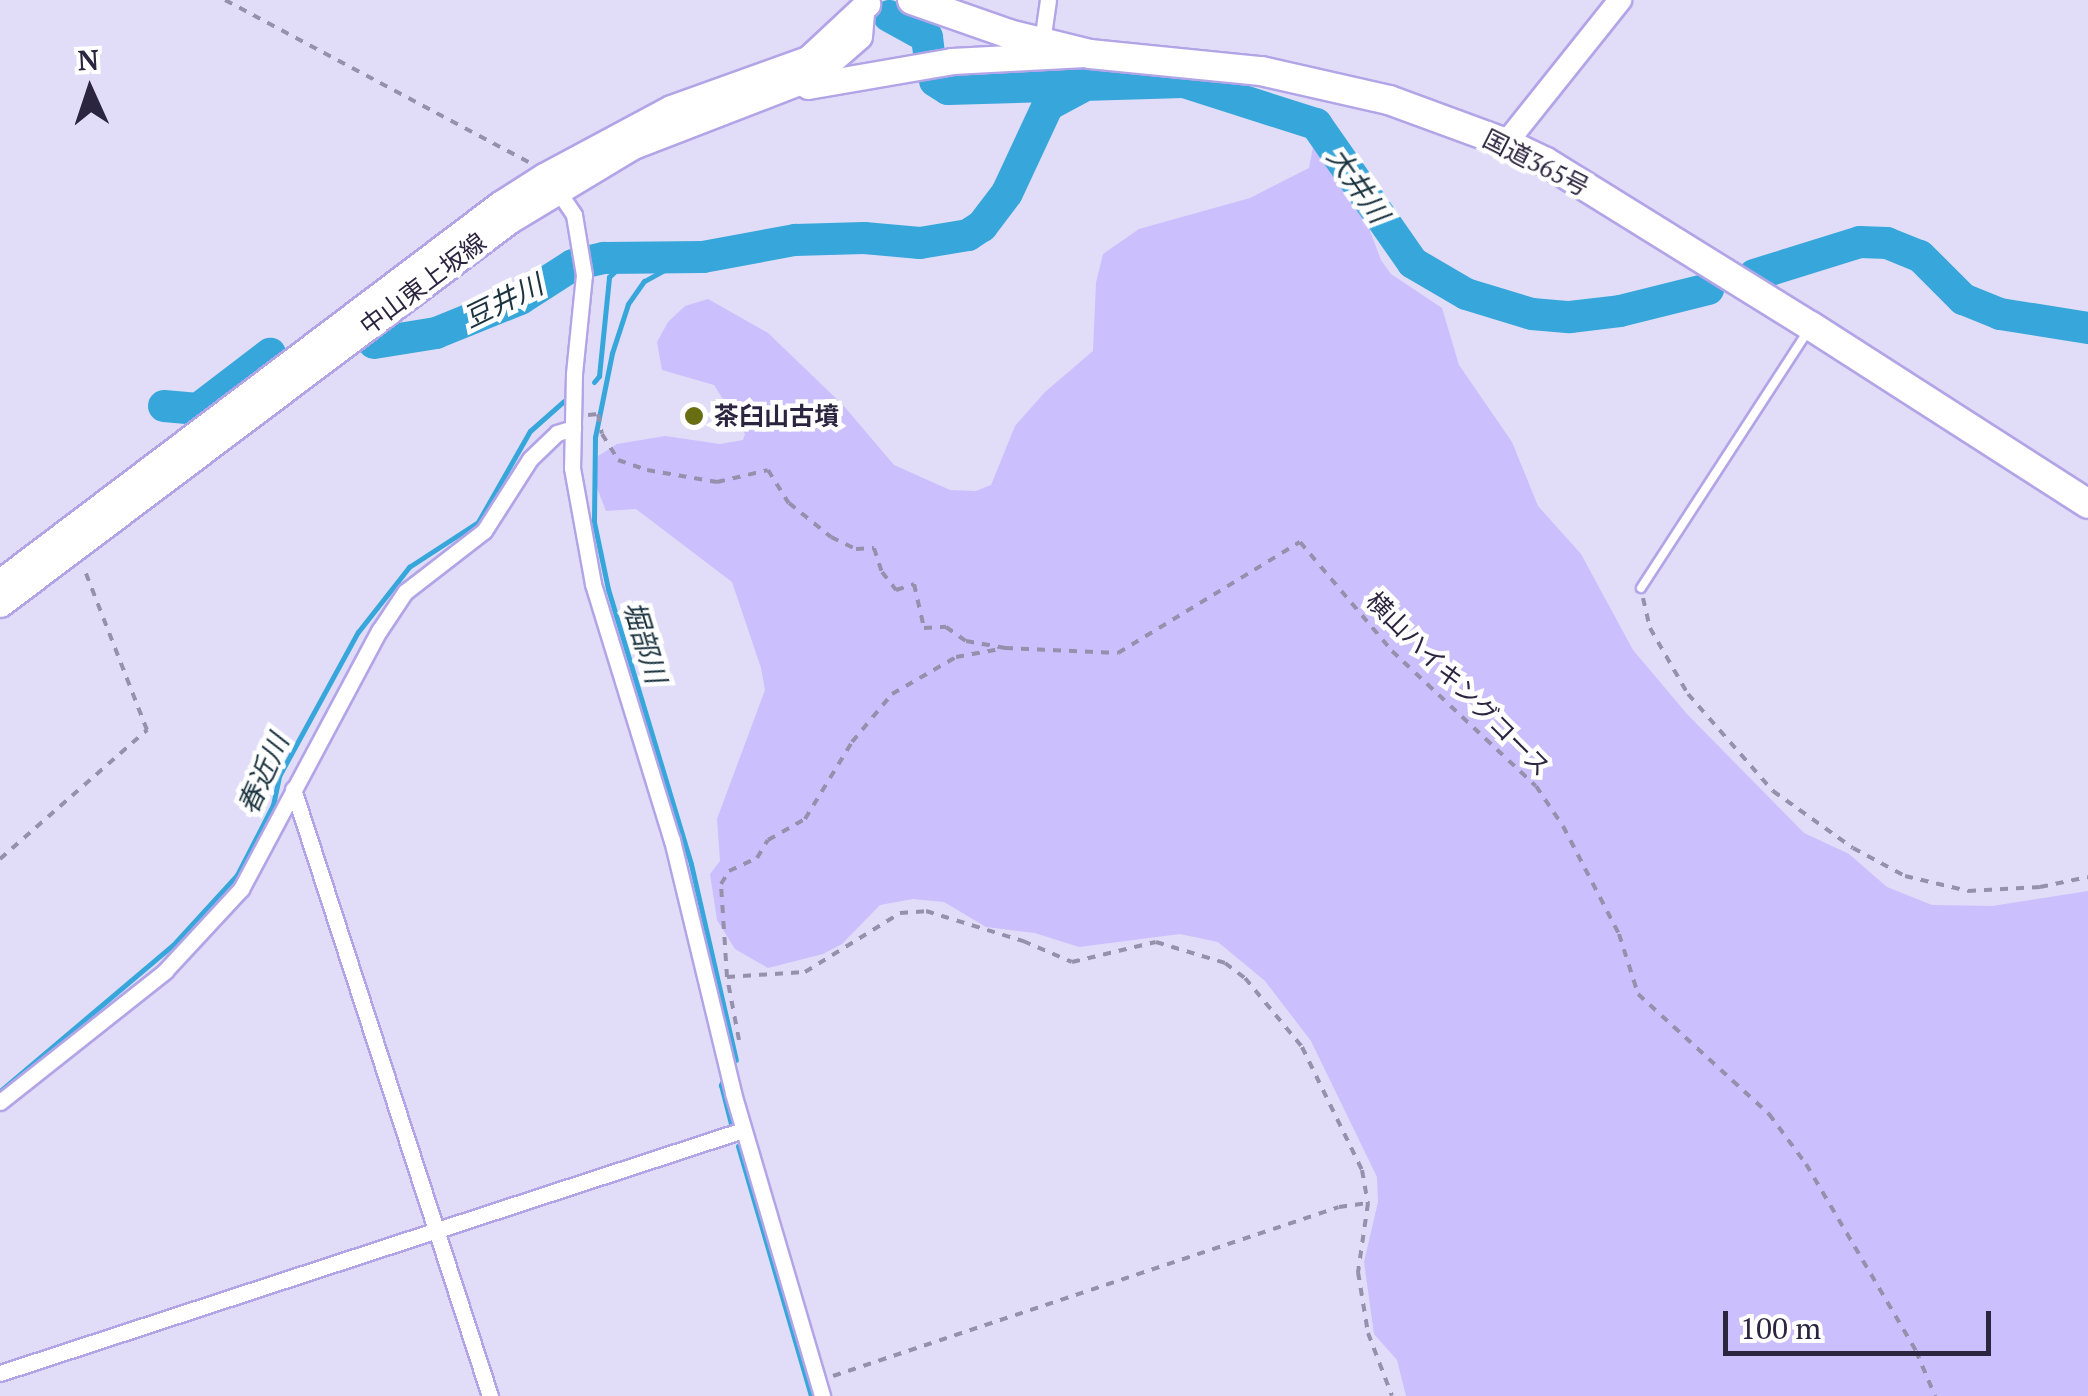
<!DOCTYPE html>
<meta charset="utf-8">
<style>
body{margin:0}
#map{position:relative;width:2088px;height:1396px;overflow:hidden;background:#e1ddf8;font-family:"PT Serif","Noto Sans JP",serif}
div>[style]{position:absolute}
.green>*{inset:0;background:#cbbffd}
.stream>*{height:5px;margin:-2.5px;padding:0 2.5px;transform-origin:2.5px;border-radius:2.5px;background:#37a7db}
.river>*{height:32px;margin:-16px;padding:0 16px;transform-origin:16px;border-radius:16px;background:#37a7db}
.path>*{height:4px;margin-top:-2px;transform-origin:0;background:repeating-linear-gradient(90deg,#9590ab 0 8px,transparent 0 16px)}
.roads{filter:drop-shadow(2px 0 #b2a5e7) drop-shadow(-2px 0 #b2a5e7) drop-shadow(0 2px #b2a5e7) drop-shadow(0 -2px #b2a5e7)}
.service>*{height:8px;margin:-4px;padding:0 4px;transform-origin:4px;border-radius:4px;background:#fff}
.minor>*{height:15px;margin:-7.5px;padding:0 7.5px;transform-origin:7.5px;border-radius:7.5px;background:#fff}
.secondary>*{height:22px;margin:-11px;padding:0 11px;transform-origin:11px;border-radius:11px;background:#fff}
.primary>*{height:25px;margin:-12.5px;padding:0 12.5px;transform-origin:12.5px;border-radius:12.5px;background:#fff}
.trunk>*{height:28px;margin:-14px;padding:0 14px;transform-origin:14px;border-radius:14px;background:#fff}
.dots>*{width:28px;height:28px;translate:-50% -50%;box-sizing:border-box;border:5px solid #fff;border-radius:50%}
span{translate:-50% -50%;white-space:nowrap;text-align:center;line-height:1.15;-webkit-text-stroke:9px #fff;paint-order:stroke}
.street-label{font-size:25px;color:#2b253f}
.poi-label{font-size:25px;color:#2b253f;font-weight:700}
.left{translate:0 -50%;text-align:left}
.water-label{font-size:28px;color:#1b333f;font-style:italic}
.north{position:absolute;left:40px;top:40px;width:100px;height:100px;-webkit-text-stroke:8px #fff;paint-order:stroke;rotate:357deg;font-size:28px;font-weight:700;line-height:40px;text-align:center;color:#2b253f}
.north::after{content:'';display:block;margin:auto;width:35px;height:45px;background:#2b253f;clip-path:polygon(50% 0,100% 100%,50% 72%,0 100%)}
.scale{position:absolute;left:1723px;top:1311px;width:268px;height:45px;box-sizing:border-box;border:5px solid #2b253f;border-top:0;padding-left:12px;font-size:30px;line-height:35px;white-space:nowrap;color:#2b253f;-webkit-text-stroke:8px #fff;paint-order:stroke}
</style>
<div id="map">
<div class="green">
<i style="clip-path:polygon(1338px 136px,1350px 146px,1360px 164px,1370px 231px,1381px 260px,1391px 274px,1442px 308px,1459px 365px,1512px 442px,1538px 506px,1581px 554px,1633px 650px,1687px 714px,1804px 833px,1849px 854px,1887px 887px,1932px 905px,1992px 906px,2088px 891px,2088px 1396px,1406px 1396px,1397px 1360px,1374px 1334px,1364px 1262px,1378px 1202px,1377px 1177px,1311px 1041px,1265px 981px,1218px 942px,1180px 934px,1079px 947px,1035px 933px,986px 927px,944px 902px,913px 899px,880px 905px,842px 944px,823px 954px,768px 968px,735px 949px,717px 920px,710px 874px,720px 861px,717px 819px,765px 690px,761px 668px,732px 582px,636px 509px,606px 511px,593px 478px,598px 456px,617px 444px,665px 436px,720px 444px,743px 440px,745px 434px,714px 385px,662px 370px,657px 342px,668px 322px,685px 306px,708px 299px,768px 333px,843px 405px,894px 465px,950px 490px,976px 491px,991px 485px,1015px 426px,1045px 392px,1093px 351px,1096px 283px,1103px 254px,1139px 229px,1250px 198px,1309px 168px,1313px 147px,1323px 137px)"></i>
</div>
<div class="stream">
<i style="left:678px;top:255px;width:8px;rotate:97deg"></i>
<i style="left:677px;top:263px;width:38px;rotate:151deg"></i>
<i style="left:644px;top:281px;width:28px;rotate:125deg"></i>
<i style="left:628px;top:304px;width:52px;rotate:108.1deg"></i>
<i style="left:612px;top:353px;width:86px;rotate:101.4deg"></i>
<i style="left:595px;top:437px;width:85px;rotate:90.7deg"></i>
<i style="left:594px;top:522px;width:68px;rotate:78.2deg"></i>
<i style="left:608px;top:589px;width:287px;rotate:73.2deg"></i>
<i style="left:691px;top:864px;width:201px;rotate:77.1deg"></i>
<i style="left:594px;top:382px;width:8px;rotate:-50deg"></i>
<i style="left:599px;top:376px;width:100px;rotate:-84.2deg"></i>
<i style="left:609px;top:277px;width:29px;rotate:-44deg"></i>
<i style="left:724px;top:1079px;width:7px;rotate:117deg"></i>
<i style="left:721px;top:1085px;width:40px;rotate:75.6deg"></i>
<i style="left:0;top:1091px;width:226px;rotate:-40.2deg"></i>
<i style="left:173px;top:945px;width:95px;rotate:-47.6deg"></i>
<i style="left:237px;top:875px;width:79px;rotate:-62.8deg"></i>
<i style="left:273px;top:805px;width:30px;rotate:-78deg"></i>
<i style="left:279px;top:776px;width:164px;rotate:-61.3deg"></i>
<i style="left:358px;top:632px;width:83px;rotate:-51.9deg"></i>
<i style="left:409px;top:567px;width:82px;rotate:-33.1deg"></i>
<i style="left:478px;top:522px;width:105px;rotate:-60.3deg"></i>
<i style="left:530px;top:431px;width:45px;rotate:-41.4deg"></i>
<i style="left:738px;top:1146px;width:260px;rotate:73.7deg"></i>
</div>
<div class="river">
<i style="left:889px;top:16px;width:43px;rotate:28.9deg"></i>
<i style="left:927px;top:37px;width:17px;rotate:83deg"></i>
<i style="left:935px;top:81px;width:15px;rotate:32deg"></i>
<i style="left:948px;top:89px;width:236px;rotate:-1.7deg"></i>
<i style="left:1184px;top:82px;width:139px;rotate:17.7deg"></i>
<i style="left:1316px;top:124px;width:169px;rotate:55.1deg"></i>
<i style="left:1413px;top:263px;width:61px;rotate:30.3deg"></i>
<i style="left:1466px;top:294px;width:69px;rotate:16.9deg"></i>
<i style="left:1532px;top:314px;width:38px;rotate:5deg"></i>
<i style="left:1570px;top:317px;width:50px;rotate:-6.8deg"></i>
<i style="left:1620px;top:311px;width:91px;rotate:-14deg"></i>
<i style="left:1754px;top:275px;width:111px;rotate:-17.3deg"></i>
<i style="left:1860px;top:242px;width:27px;rotate:2deg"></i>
<i style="left:1887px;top:243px;width:35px;rotate:22deg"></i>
<i style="left:1920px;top:256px;width:61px;rotate:45deg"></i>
<i style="left:1963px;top:299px;width:40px;rotate:22deg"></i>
<i style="left:2000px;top:314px;width:89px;rotate:9deg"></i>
<i style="left:374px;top:343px;width:63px;rotate:-9.2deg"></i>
<i style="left:436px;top:333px;width:91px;rotate:-22deg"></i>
<i style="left:520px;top:299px;width:63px;rotate:-32.7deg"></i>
<i style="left:573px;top:265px;width:32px;rotate:-13deg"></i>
<i style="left:604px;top:258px;width:99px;rotate:-0.6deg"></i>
<i style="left:703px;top:257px;width:94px;rotate:-10.5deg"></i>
<i style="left:795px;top:240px;width:69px;rotate:-1.7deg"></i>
<i style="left:864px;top:238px;width:56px;rotate:5.1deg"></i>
<i style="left:920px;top:243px;width:49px;rotate:-9.5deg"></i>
<i style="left:968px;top:235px;width:17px;rotate:-33deg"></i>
<i style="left:982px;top:226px;width:41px;rotate:-52.9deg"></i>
<i style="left:1007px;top:193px;width:97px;rotate:-65deg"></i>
<i style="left:1048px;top:105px;width:38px;rotate:-28deg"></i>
<i style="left:164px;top:406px;width:34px;rotate:5deg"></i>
<i style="left:198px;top:409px;width:91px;rotate:-37.4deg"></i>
</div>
<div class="path">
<i style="left:225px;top:0;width:344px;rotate:28.1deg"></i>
<i style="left:588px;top:415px;width:10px;rotate:-6deg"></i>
<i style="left:598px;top:414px;width:20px;rotate:79deg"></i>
<i style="left:602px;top:434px;width:31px;rotate:58deg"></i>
<i style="left:618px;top:460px;width:31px;rotate:19deg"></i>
<i style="left:647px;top:470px;width:71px;rotate:9.7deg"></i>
<i style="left:717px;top:482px;width:52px;rotate:-13.2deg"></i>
<i style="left:768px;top:470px;width:39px;rotate:58deg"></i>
<i style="left:789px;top:503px;width:54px;rotate:39deg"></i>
<i style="left:831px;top:537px;width:28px;rotate:26deg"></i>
<i style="left:856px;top:549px;width:18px;rotate:-3deg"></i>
<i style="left:874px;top:548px;width:25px;rotate:72deg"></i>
<i style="left:882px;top:572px;width:23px;rotate:52deg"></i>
<i style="left:896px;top:590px;width:19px;rotate:-18deg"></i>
<i style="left:914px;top:584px;width:45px;rotate:77.2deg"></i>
<i style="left:924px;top:628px;width:22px;rotate:-3deg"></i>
<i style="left:946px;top:627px;width:24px;rotate:35deg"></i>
<i style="left:966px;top:641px;width:40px;rotate:10deg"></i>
<i style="left:1005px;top:648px;width:113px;rotate:2.5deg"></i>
<i style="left:1118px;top:653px;width:213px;rotate:-31.4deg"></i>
<i style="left:1300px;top:542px;width:143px;rotate:49.8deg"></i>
<i style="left:1392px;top:651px;width:197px;rotate:43.2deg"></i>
<i style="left:1536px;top:786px;width:48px;rotate:56deg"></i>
<i style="left:1563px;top:826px;width:122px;rotate:62.6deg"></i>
<i style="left:1619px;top:934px;width:63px;rotate:72.4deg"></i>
<i style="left:1638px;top:994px;width:178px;rotate:42.5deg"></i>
<i style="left:1769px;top:1114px;width:62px;rotate:53.5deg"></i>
<i style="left:1806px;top:1164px;width:217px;rotate:59.5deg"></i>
<i style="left:1916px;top:1351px;width:49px;rotate:67.1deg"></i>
<i style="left:1643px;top:598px;width:31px;rotate:77deg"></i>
<i style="left:1650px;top:628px;width:76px;rotate:60.1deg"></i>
<i style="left:1688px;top:694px;width:129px;rotate:48.8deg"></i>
<i style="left:1773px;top:791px;width:98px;rotate:35.5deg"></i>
<i style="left:1853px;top:848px;width:59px;rotate:28.3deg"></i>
<i style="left:1905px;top:876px;width:65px;rotate:13.4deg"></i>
<i style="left:1968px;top:891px;width:72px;rotate:-3.2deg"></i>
<i style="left:2040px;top:887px;width:49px;rotate:-11.8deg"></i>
<i style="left:0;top:859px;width:196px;rotate:-41.3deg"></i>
<i style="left:147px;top:730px;width:174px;rotate:-111.3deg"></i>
<i style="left:727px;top:977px;width:93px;rotate:-93.7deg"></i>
<i style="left:721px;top:884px;width:15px;rotate:-58deg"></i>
<i style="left:729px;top:871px;width:31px;rotate:-25deg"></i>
<i style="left:757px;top:858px;width:21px;rotate:-59deg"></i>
<i style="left:768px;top:840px;width:43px;rotate:-29.6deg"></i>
<i style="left:805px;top:819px;width:90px;rotate:-58.6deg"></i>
<i style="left:852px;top:742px;width:62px;rotate:-50.2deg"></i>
<i style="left:892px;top:694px;width:74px;rotate:-30deg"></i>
<i style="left:956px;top:657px;width:45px;rotate:-10.3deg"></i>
<i style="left:739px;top:1040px;width:64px;rotate:-100.8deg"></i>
<i style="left:727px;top:977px;width:78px;rotate:-3.7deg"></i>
<i style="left:805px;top:972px;width:112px;rotate:-31.8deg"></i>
<i style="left:900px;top:913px;width:26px;rotate:-4deg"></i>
<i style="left:926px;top:911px;width:102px;rotate:17.2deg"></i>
<i style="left:1023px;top:941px;width:53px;rotate:23.2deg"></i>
<i style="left:1072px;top:962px;width:86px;rotate:-13.4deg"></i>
<i style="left:1156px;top:942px;width:72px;rotate:16.9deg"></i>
<i style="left:1225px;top:963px;width:25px;rotate:37deg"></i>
<i style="left:1245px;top:978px;width:89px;rotate:50.4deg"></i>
<i style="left:1302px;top:1047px;width:137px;rotate:64deg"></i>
<i style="left:1362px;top:1170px;width:34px;rotate:80deg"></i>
<i style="left:1368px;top:1203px;width:70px;rotate:98.2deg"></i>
<i style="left:1358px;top:1272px;width:62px;rotate:80.7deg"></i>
<i style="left:1368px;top:1333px;width:67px;rotate:69.1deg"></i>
<i style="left:833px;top:1376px;width:533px;rotate:-18.47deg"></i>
<i style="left:1339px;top:1207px;width:29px;rotate:-8deg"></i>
</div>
<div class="roads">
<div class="service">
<i style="left:1641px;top:588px;width:309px;rotate:-57deg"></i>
</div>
<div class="minor">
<i style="left:1042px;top:42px;width:42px;rotate:-81.9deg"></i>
<i style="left:554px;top:185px;width:36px;rotate:56deg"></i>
<i style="left:574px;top:215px;width:61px;rotate:80.5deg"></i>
<i style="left:584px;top:275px;width:100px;rotate:95.8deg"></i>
<i style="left:574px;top:374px;width:94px;rotate:91.2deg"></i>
<i style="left:572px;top:468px;width:118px;rotate:79.7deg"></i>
<i style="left:593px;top:584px;width:268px;rotate:72.9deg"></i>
<i style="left:672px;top:840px;width:260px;rotate:76.4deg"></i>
<i style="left:733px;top:1093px;width:316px;rotate:73.6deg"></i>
<i style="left:293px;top:789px;width:638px;rotate:72.02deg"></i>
<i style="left:0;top:1102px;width:211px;rotate:-38.4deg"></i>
<i style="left:165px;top:971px;width:112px;rotate:-47.2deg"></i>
<i style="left:241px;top:889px;width:293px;rotate:-61.9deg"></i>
<i style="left:379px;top:631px;width:47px;rotate:-56.3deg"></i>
<i style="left:405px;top:592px;width:100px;rotate:-37.7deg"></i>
<i style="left:484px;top:531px;width:85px;rotate:-57.4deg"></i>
<i style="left:530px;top:459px;width:37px;rotate:-44deg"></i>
<i style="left:557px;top:433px;width:17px;rotate:-17deg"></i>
<i style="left:0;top:1373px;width:782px;rotate:-18.11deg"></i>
</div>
<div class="secondary">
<i style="left:1506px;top:143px;width:183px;rotate:-51.4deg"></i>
</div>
<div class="primary">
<i style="left:808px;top:86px;width:146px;rotate:-9.8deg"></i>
<i style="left:952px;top:61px;width:133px;rotate:-3deg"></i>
<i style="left:0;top:582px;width:627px;rotate:-37.09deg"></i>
<i style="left:500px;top:204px;width:52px;rotate:-32.5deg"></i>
<i style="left:544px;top:176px;width:144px;rotate:-28.2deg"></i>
<i style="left:671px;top:108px;width:145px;rotate:-19.7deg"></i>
<i style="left:808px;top:59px;width:81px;rotate:-43deg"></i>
<i style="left:0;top:604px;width:638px;rotate:-36.98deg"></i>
<i style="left:510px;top:220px;width:144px;rotate:-31deg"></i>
<i style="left:633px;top:146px;width:192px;rotate:-21.1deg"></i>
<i style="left:812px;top:77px;width:62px;rotate:-41.1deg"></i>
<i style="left:859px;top:36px;width:23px;rotate:-85deg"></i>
</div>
<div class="trunk">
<i style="left:912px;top:0;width:103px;rotate:19.3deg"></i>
<i style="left:1009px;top:34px;width:83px;rotate:13.9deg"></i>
<i style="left:1090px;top:54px;width:172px;rotate:5.7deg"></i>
<i style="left:1261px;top:71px;width:131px;rotate:12.8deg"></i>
<i style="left:1389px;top:100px;width:125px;rotate:20.2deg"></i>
<i style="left:1506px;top:143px;width:44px;rotate:25.4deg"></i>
<i style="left:1546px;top:162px;width:312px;rotate:31.8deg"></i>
<i style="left:1811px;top:326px;width:329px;rotate:32.7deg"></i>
</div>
</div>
<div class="dots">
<i style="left:694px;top:416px;background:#696e13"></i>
</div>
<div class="street-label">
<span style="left:1536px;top:163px;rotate:27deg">国道365号</span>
<span style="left:423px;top:284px;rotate:-37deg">中山東上坂線</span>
<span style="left:1458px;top:684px;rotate:45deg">横山ハイキングコース</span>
</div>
<div class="poi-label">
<span class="left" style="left:714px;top:416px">茶臼山古墳</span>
</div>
<div class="water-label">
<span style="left:1358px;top:185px;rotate:55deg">大井川</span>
<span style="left:503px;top:301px;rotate:-26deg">豆井川</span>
<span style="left:645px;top:642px;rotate:73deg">堀部川</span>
<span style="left:263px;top:774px;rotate:-66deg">春近川</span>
</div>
<div class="north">N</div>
<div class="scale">100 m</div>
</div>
